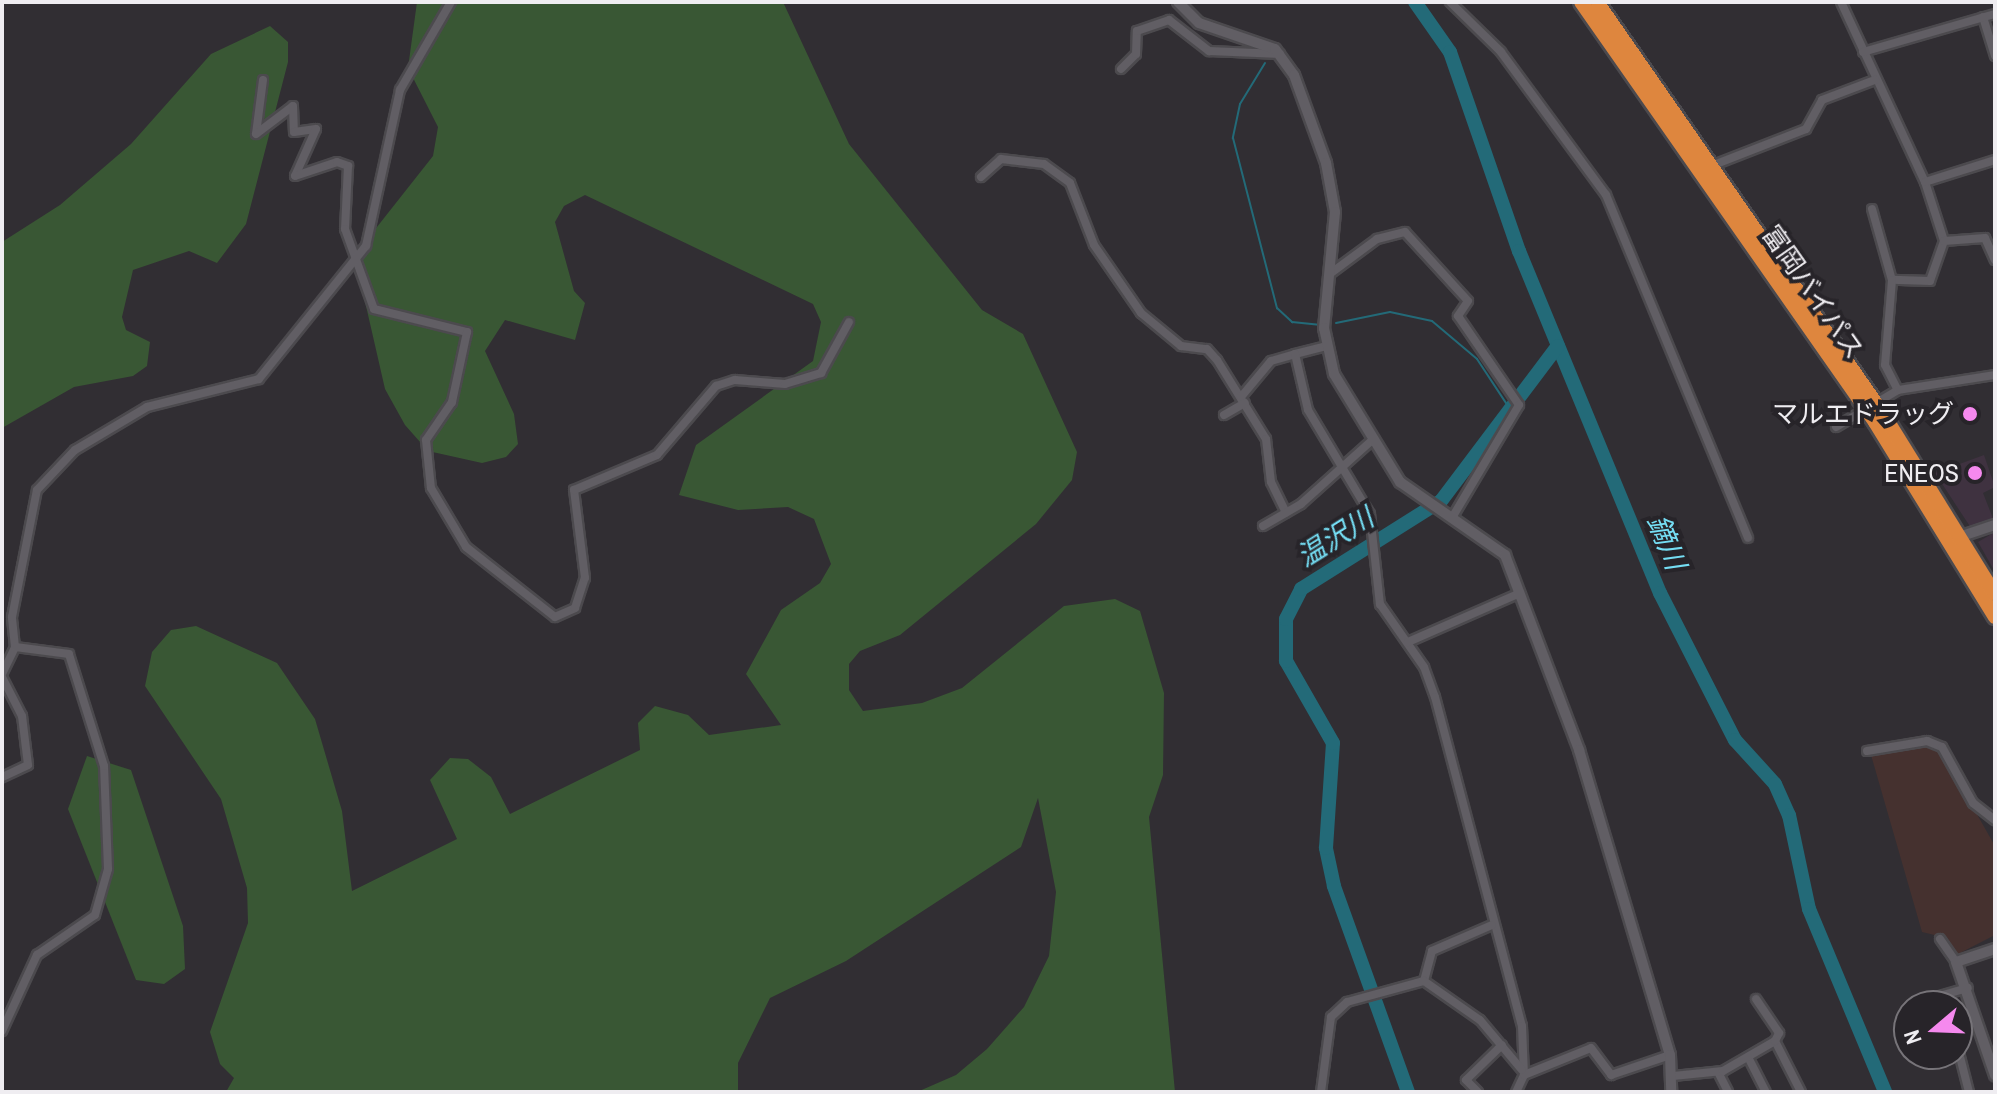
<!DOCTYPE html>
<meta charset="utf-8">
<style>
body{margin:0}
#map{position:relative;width:1997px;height:1094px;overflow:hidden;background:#312e33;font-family:"Archivo Narrow","Noto Sans JP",sans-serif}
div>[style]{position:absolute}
.commercial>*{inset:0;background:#3f3240}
.industrial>*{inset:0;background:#45312f}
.green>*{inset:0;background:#395734}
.stream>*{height:2px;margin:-1px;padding:0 1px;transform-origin:1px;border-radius:1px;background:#236a78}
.river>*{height:14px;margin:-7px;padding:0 7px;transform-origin:7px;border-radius:7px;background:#236a78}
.roads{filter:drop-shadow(2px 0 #4c4a4e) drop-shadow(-2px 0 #4c4a4e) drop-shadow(0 2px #4c4a4e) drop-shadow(0 -2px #4c4a4e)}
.minor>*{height:8px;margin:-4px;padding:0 4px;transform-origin:4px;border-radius:4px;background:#615e64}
.tertiary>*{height:10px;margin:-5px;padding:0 5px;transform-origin:5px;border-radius:5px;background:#615e64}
.trunk>*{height:14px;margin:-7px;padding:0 7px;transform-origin:7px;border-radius:7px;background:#de863e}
.dots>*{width:22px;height:22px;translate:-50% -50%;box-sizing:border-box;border:4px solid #272429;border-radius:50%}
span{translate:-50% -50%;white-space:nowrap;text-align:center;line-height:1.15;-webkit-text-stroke:8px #272429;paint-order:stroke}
.street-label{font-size:26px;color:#efedf1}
.poi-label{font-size:26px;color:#efedf1}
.right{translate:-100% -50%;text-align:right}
.water-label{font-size:28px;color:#75def4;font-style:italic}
.frame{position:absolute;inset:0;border:4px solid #efedf1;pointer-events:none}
.north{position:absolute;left:1893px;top:990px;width:80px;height:80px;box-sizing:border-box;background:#272429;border:2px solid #777479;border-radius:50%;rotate:251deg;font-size:22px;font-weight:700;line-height:32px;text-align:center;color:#efedf1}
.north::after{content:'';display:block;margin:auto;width:28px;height:36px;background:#f589ee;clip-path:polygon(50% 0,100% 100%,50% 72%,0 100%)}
</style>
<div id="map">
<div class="commercial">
<i style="clip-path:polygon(1984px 455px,1995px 487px,1983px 493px,1994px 521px,1971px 528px,1935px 473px)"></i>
<i style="clip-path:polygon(1995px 532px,1995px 572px,1978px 542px)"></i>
</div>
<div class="industrial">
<i style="clip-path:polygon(1922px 744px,1941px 751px,1995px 846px,1995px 935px,1958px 954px,1947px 938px,1922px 932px,1871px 755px)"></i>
</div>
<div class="green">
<i style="clip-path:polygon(417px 2px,783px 2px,849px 144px,982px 310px,1023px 334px,1077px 452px,1072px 480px,1036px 524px,900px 635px,860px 651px,849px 664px,849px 690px,863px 711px,922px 703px,962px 688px,1064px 606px,1115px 599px,1140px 611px,1164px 693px,1163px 775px,1149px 817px,1175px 1092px,917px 1092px,956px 1075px,987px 1049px,1024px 1007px,1049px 956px,1056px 892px,1038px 798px,1021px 847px,846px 961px,770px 998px,738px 1063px,738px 1092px,226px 1092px,234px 1078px,220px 1064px,210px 1032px,248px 923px,247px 888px,221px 799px,145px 686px,152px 652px,171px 630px,196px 626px,277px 663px,315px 719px,342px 811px,352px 891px,457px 839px,430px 780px,450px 758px,468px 759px,491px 777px,510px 814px,640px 750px,638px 723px,655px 706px,688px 715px,709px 735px,781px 725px,746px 674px,781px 610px,820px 583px,831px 564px,814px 519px,788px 507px,738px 510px,679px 495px,696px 445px,813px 361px,821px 322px,813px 304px,585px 195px,564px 206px,555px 222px,574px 291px,585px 303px,575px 340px,505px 320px,485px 351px,514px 414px,518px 444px,506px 457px,482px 463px,428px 451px,405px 425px,385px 389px,358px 271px,373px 232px,433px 156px,438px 127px,408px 68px)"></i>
<i style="clip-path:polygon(270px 26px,288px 42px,288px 62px,246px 224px,217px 263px,189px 251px,133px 270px,122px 317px,126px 330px,150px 342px,147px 366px,133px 376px,74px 387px,2px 428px,2px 242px,60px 205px,131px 144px,211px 54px)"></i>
<i style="clip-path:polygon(87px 756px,131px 770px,183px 926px,185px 969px,164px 984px,136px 980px,68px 809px)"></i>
</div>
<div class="stream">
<i style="left:1265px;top:63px;width:48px;rotate:121.4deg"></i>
<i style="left:1240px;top:104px;width:35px;rotate:102deg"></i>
<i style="left:1233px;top:138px;width:176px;rotate:75.5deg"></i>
<i style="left:1277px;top:308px;width:21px;rotate:43deg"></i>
<i style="left:1292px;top:322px;width:27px;rotate:6deg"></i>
<i style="left:1336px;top:323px;width:55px;rotate:-11.5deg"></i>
<i style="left:1390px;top:312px;width:43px;rotate:12.1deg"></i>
<i style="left:1432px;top:321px;width:59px;rotate:40.2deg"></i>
<i style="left:1477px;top:359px;width:60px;rotate:56.6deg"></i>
</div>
<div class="river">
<i style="left:1415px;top:2px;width:61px;rotate:55deg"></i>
<i style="left:1450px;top:52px;width:211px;rotate:70.9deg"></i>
<i style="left:1519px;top:251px;width:370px;rotate:67.6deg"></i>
<i style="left:1660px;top:593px;width:165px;rotate:63deg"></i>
<i style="left:1735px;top:740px;width:59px;rotate:47.7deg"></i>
<i style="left:1775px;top:784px;width:34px;rotate:66deg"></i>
<i style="left:1789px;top:815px;width:96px;rotate:78deg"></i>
<i style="left:1809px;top:909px;width:198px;rotate:67.4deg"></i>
<i style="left:1408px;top:1092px;width:219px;rotate:-109.8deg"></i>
<i style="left:1334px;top:886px;width:39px;rotate:-102deg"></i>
<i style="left:1326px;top:848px;width:105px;rotate:-86.2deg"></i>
<i style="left:1333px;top:743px;width:95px;rotate:-119.8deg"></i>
<i style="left:1286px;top:661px;width:42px;rotate:-90deg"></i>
<i style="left:1286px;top:619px;width:34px;rotate:-63deg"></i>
<i style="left:1301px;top:589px;width:165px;rotate:-32.2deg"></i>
<i style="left:1441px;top:501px;width:194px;rotate:-53deg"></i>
</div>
<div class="roads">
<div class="minor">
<i style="left:1450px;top:2px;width:71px;rotate:44.4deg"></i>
<i style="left:1501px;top:52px;width:177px;rotate:53.7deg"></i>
<i style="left:1606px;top:195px;width:371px;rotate:67.5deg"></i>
<i style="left:1841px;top:2px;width:199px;rotate:65deg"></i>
<i style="left:1925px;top:182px;width:62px;rotate:72.1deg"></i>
<i style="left:1944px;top:241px;width:42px;rotate:109.3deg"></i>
<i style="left:1930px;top:281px;width:38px;rotate:-178deg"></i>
<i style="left:1983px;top:17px;width:41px;rotate:72.9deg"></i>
<i style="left:1863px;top:52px;width:137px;rotate:-16.1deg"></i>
<i style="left:1121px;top:69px;width:21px;rotate:-45deg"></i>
<i style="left:1136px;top:54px;width:23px;rotate:-88deg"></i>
<i style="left:1137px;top:31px;width:34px;rotate:-19deg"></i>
<i style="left:1169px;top:20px;width:51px;rotate:37.8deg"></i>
<i style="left:1209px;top:51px;width:71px;rotate:2.4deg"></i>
<i style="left:263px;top:80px;width:54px;rotate:97.4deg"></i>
<i style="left:256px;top:134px;width:46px;rotate:-37.1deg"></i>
<i style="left:293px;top:106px;width:26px;rotate:88deg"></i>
<i style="left:294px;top:132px;width:22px;rotate:-8deg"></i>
<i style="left:316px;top:129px;width:51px;rotate:114.1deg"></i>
<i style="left:295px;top:176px;width:44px;rotate:-18.4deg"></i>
<i style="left:337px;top:162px;width:12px;rotate:20deg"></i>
<i style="left:348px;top:166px;width:63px;rotate:92.7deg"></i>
<i style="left:345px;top:229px;width:85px;rotate:70.1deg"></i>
<i style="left:374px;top:309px;width:96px;rotate:13.9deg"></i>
<i style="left:467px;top:332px;width:72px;rotate:102.1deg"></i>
<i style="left:452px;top:402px;width:46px;rotate:124.4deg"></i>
<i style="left:426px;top:440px;width:48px;rotate:84.1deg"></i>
<i style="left:431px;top:488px;width:69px;rotate:59.3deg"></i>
<i style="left:466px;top:547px;width:113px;rotate:38.2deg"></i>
<i style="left:555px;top:617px;width:22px;rotate:-24deg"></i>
<i style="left:575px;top:608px;width:32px;rotate:-72deg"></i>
<i style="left:585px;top:578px;width:89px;rotate:-97.1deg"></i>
<i style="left:574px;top:490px;width:90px;rotate:-22.9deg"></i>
<i style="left:657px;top:455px;width:91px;rotate:-49.5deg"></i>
<i style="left:716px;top:386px;width:20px;rotate:-18deg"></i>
<i style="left:735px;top:380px;width:50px;rotate:4.6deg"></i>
<i style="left:785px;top:384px;width:38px;rotate:-17deg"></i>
<i style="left:821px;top:373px;width:58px;rotate:-61.2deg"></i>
<i style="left:1711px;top:166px;width:102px;rotate:-21.3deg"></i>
<i style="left:1806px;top:129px;width:33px;rotate:-61deg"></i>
<i style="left:1822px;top:100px;width:57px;rotate:-20.7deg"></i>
<i style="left:981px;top:177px;width:27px;rotate:-42deg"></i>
<i style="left:1001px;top:159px;width:43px;rotate:6.6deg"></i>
<i style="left:1044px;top:164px;width:32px;rotate:36deg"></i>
<i style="left:1070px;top:183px;width:66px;rotate:68.8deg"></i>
<i style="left:1094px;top:245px;width:83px;rotate:55.3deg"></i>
<i style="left:1141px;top:313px;width:52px;rotate:39.5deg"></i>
<i style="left:1181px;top:346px;width:26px;rotate:7deg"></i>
<i style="left:1207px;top:349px;width:15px;rotate:48deg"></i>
<i style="left:1217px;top:360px;width:93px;rotate:58.2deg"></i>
<i style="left:1266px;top:439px;width:43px;rotate:83.4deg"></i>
<i style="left:1271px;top:482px;width:34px;rotate:64deg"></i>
<i style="left:1925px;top:182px;width:73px;rotate:-17.4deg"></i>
<i style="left:1872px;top:209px;width:74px;rotate:74.3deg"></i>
<i style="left:1892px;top:280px;width:85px;rotate:94.7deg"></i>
<i style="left:1885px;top:365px;width:28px;rotate:63deg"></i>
<i style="left:1944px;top:241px;width:41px;rotate:-4.2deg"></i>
<i style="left:1985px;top:238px;width:24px;rotate:66deg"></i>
<i style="left:1331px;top:273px;width:57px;rotate:-36.5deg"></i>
<i style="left:1377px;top:239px;width:29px;rotate:-14deg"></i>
<i style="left:1405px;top:232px;width:93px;rotate:47.6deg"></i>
<i style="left:1468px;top:301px;width:18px;rotate:124deg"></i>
<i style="left:1458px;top:316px;width:108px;rotate:55.6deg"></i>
<i style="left:1519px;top:405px;width:131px;rotate:120.7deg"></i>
<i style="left:1295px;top:354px;width:30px;rotate:-14deg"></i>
<i style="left:1241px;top:397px;width:47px;rotate:-50.2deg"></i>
<i style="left:1271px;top:361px;width:25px;rotate:-16deg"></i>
<i style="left:1295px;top:354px;width:57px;rotate:76.9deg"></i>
<i style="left:1308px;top:410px;width:121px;rotate:59.2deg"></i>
<i style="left:1370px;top:514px;width:91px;rotate:83.7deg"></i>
<i style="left:1380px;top:604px;width:77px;rotate:55.1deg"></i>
<i style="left:1424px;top:667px;width:32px;rotate:70deg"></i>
<i style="left:1435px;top:697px;width:340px;rotate:75.2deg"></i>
<i style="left:1522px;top:1026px;width:49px;rotate:87.7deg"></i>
<i style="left:1524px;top:1075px;width:19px;rotate:115deg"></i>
<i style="left:1224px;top:415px;width:24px;rotate:-30deg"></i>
<i style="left:1836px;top:427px;width:72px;rotate:-30.8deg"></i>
<i style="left:1898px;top:390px;width:98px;rotate:-8.8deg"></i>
<i style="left:1263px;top:526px;width:44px;rotate:-30.1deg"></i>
<i style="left:1301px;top:504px;width:93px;rotate:-41.9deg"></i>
<i style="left:1408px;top:642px;width:122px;rotate:-23.6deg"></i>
<i style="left:15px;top:647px;width:30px;rotate:-96deg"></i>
<i style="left:12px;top:617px;width:129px;rotate:-78.9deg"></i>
<i style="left:37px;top:490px;width:55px;rotate:-46.5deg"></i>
<i style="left:75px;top:450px;width:84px;rotate:-30.8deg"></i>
<i style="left:147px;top:407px;width:115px;rotate:-14deg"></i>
<i style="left:259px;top:379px;width:171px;rotate:-51.2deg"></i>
<i style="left:366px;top:246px;width:160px;rotate:-77.7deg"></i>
<i style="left:400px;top:90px;width:102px;rotate:-59.9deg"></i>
<i style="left:2px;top:674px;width:30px;rotate:-64deg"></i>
<i style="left:2px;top:677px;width:44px;rotate:62.9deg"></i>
<i style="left:22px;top:716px;width:49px;rotate:83deg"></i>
<i style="left:28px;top:765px;width:29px;rotate:155deg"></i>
<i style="left:1867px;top:751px;width:61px;rotate:-9.5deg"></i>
<i style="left:1927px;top:741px;width:16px;rotate:22deg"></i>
<i style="left:1942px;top:747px;width:64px;rotate:61deg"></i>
<i style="left:1973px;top:803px;width:28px;rotate:38deg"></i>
<i style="left:1940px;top:939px;width:28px;rotate:55deg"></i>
<i style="left:1424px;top:981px;width:31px;rotate:-75deg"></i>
<i style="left:1432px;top:951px;width:65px;rotate:-23.4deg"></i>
<i style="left:1936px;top:997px;width:33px;rotate:-16deg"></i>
<i style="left:2px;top:1031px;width:84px;rotate:-65.3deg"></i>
<i style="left:37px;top:955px;width:70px;rotate:-34.6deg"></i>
<i style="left:95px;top:915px;width:48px;rotate:-74.2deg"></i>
<i style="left:108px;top:869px;width:103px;rotate:-92.2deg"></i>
<i style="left:104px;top:766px;width:117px;rotate:-107.4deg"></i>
<i style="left:69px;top:654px;width:54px;rotate:-172.6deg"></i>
<i style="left:1775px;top:1041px;width:57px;rotate:63deg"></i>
<i style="left:1957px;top:1045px;width:49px;rotate:75.7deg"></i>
<i style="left:1748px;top:1057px;width:39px;rotate:63deg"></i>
<i style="left:1718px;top:1072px;width:22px;rotate:63deg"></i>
<i style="left:1524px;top:1075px;width:72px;rotate:-21.9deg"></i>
<i style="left:1591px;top:1048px;width:34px;rotate:53deg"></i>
<i style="left:1611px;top:1075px;width:62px;rotate:-18.7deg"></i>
<i style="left:1673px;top:1076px;width:50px;rotate:-5.7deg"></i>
<i style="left:1723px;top:1071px;width:60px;rotate:-30deg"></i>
<i style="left:1775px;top:1041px;width:9px;rotate:-63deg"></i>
<i style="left:1779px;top:1033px;width:41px;rotate:-124.1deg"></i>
<i style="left:1321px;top:1092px;width:76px;rotate:-82.4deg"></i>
<i style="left:1331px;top:1017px;width:22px;rotate:-43deg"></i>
<i style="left:1347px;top:1002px;width:80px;rotate:-15.3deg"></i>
<i style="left:1424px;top:981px;width:68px;rotate:34.9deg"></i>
<i style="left:1480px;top:1020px;width:65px;rotate:50deg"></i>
<i style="left:1478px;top:1092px;width:17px;rotate:-135deg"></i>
<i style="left:1466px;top:1080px;width:50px;rotate:-44.2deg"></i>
</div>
<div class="tertiary">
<i style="left:1178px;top:2px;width:30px;rotate:45deg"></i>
<i style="left:1199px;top:23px;width:80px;rotate:18.9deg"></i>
<i style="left:1275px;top:49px;width:32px;rotate:54deg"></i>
<i style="left:1294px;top:75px;width:94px;rotate:70deg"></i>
<i style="left:1326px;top:163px;width:50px;rotate:79.6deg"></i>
<i style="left:1335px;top:212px;width:117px;rotate:95.4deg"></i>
<i style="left:1324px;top:328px;width:47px;rotate:77.7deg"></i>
<i style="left:1334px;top:374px;width:127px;rotate:58.6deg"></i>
<i style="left:1400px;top:482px;width:128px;rotate:34.8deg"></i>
<i style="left:1505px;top:555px;width:209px;rotate:69.2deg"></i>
<i style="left:1579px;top:750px;width:318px;rotate:73.4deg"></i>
<i style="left:1670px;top:1055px;width:37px;rotate:88deg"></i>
<i style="left:1953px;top:539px;width:44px;rotate:-18.4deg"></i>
<i style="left:1995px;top:949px;width:41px;rotate:161.6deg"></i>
<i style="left:1956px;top:962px;width:120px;rotate:71deg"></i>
</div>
<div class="trunk">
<i style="left:1581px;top:2px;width:513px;rotate:55.01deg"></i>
<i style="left:1875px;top:422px;width:229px;rotate:58.4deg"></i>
<i style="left:1597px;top:2px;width:499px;rotate:55.2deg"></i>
<i style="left:1882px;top:412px;width:214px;rotate:58.2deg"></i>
</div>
</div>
<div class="dots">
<i style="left:1970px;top:414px;background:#f589ee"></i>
<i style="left:1975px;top:473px;background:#f589ee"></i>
</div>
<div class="street-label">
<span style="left:1813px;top:292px;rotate:55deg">富岡バイパス</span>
</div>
<div class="poi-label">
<span class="right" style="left:1954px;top:414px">マルエドラッグ</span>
<span class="right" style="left:1959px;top:473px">ENEOS</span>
</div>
<div class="water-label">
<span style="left:1335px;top:537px;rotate:-32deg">温沢川</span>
<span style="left:1667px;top:542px;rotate:68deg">鏑川</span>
</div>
<div class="frame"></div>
<div class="north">N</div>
</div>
